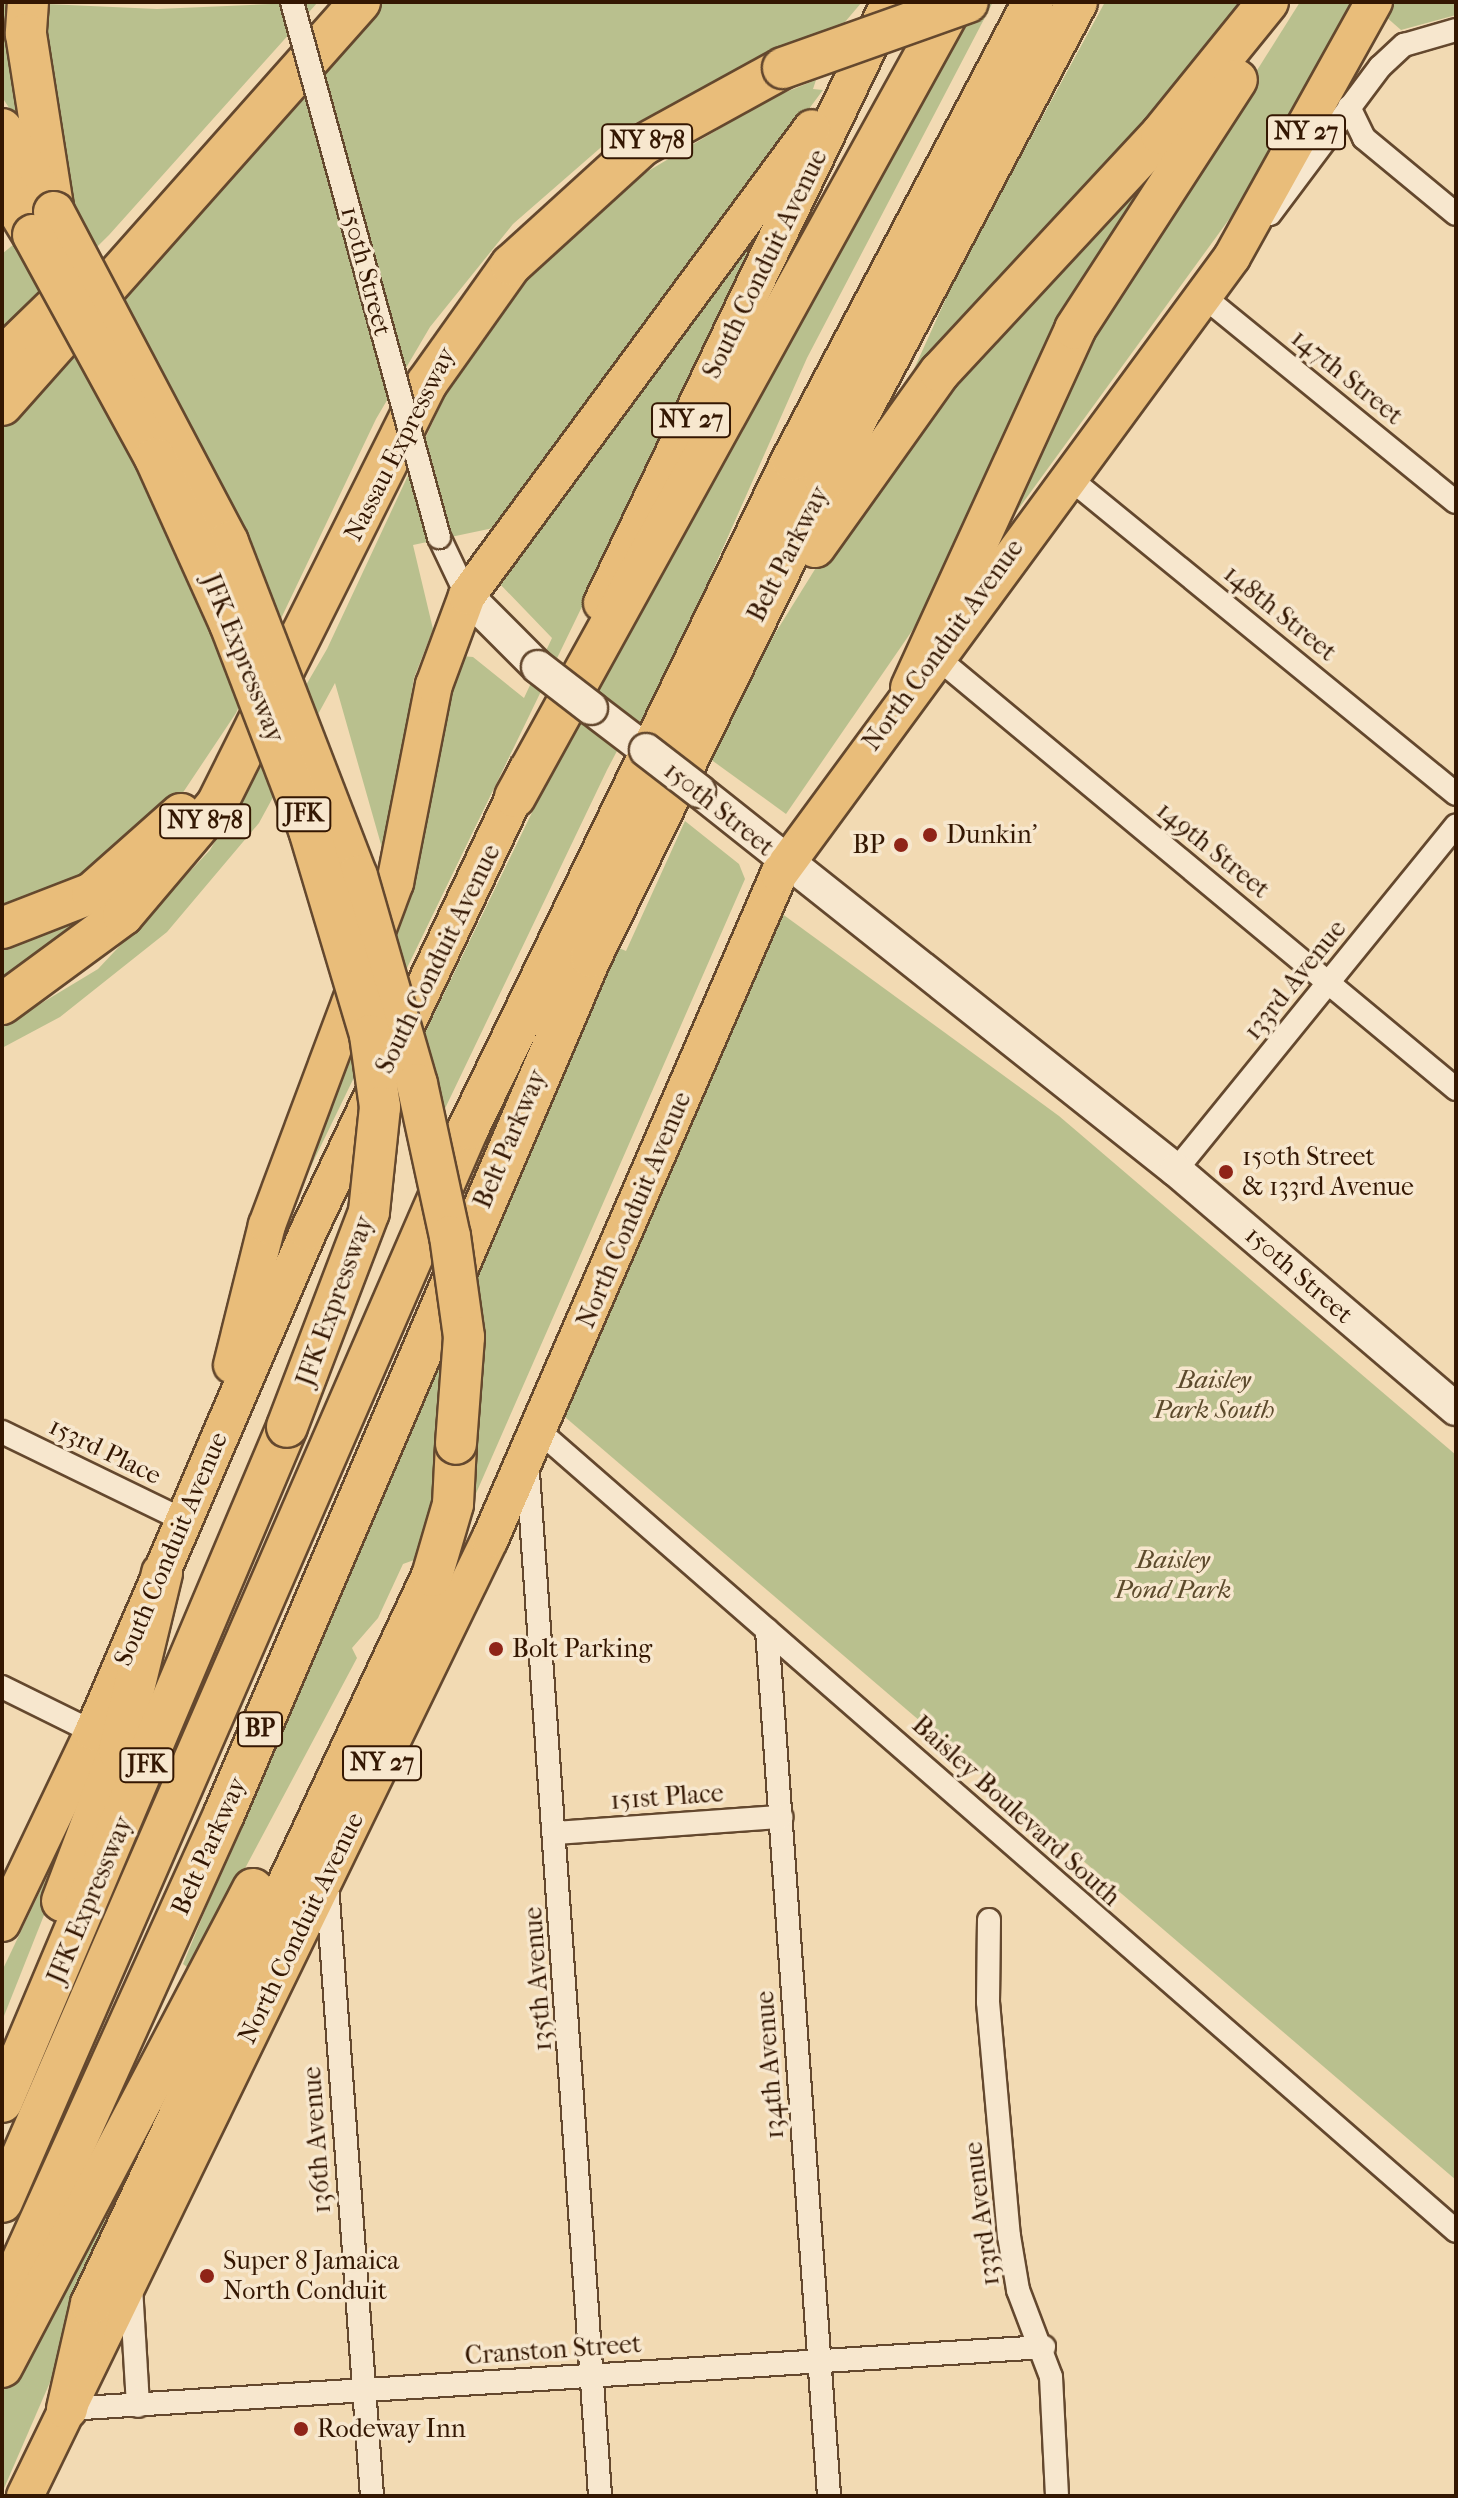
<!DOCTYPE html>
<style>
body{margin:0}
#map{position:relative;width:1458px;height:2498px;overflow:hidden;background:#f2dab3;font-family:"IM FELL French Canon",serif}
div>[style]{position:absolute}
.green>*{inset:0;background:#b9c08e}
.roads{filter:drop-shadow(2px 0 #64482e) drop-shadow(-2px 0 #64482e) drop-shadow(0 2px #64482e) drop-shadow(0 -2px #64482e)}
.street>*{height:22px;margin:-11px;padding:0 11px;transform-origin:11px;border-radius:11px;background:#f7e7ce}
.secondary>*{height:32px;margin:-16px;padding:0 16px;transform-origin:16px;border-radius:16px;background:#f7e7ce}
.primary>*{height:36px;margin:-18px;padding:0 18px;transform-origin:18px;border-radius:18px;background:#e9bd7a}
.highway>*{height:40px;margin:-20px;padding:0 20px;transform-origin:20px;border-radius:20px;background:#e9bd7a}
.bridges{filter:drop-shadow(2px 0 #64482e) drop-shadow(-2px 0 #64482e) drop-shadow(0 2px #64482e) drop-shadow(0 -2px #64482e)}
.street-bridge>*{height:22px;margin:-11px;padding:0 11px;transform-origin:11px;border-radius:11px;background:#f7e7ce}
.secondary-bridge>*{height:32px;margin:-16px;padding:0 16px;transform-origin:16px;border-radius:16px;background:#f7e7ce}
.highway-bridge>*{height:40px;margin:-20px;padding:0 20px;transform-origin:20px;border-radius:20px;background:#e9bd7a}
.dots>*{width:22px;height:22px;translate:-50% -50%;box-sizing:border-box;border:4px solid #f7e7ce;border-radius:50%}
span{translate:-50% -50%;white-space:nowrap;text-align:center;line-height:1.15;-webkit-text-stroke:7px #f7e7ce;paint-order:stroke}
.shield-label span{padding:2px 6px;background:#f7e7ce;border:2px solid;border-radius:6px;-webkit-text-stroke-width:0}
.shield-label{font-size:24px;color:#341702;font-weight:700}
.street-label{font-size:26px;color:#341702}
.poi-label{font-size:26px;color:#341702}
.left{translate:0 -50%;text-align:left}
.right{translate:-100% -50%;text-align:right}
.park-label{font-size:26px;color:#5c4a2c;font-style:italic}
.frame{position:absolute;inset:0;border:4px solid #341702;pointer-events:none}
</style>
<div id="map">
<div class="green">
<i style="clip-path:polygon(2px 2px,157px 9px,318px 2px,109px 235px,2px 341px,2px 254px,68px 199px,2px 97px)"></i>
<i style="clip-path:polygon(377px 2px,862px 2px,839px 29px,622px 129px,513px 224px,430px 327px,376px 419px,236px 713px,168px 815px,102px 877px,2px 916px,2px 422px)"></i>
<i style="clip-path:polygon(965px 2px,993px 2px,807px 358px,638px 740px,627px 757px,617px 751px,607px 770px,440px 1119px,422px 1039px,624px 623px)"></i>
<i style="clip-path:polygon(1105px 2px,1261px 2px,1192px 94px,910px 378px,957px 274px)"></i>
<i style="clip-path:polygon(1300px 2px,1356px 2px,1286px 141px,998px 537px,1074px 361px)"></i>
<i style="clip-path:polygon(1391px 2px,1456px 2px,1456px 15px,1401px 30px,1385px 16px)"></i>
<i style="clip-path:polygon(816px 80px,813px 89px,823px 90px,498px 527px,413px 545px,433px 629px,414px 678px,384px 855px,335px 683px,259px 823px,167px 932px,60px 1017px,2px 1048px,2px 1027px,98px 969px,210px 850px,327px 649px,453px 379px,505px 305px,556px 245px,628px 183px,771px 98px)"></i>
<i style="clip-path:polygon(1179px 128px,916px 625px,786px 814px,706px 756px,776px 632px,858px 500px,947px 377px)"></i>
<i style="clip-path:polygon(775px 208px,300px 1189px,293px 1185px,441px 697px,461px 656px,473px 657px,524px 698px,552px 638px,498px 582px)"></i>
<i style="clip-path:polygon(685px 821px,739px 864px,745px 879px,453px 1546px,403px 1564px,378px 1618px,352px 1648px,357px 1658px,191px 1970px,183px 1964px,431px 1366px,619px 948px,626px 951px)"></i>
<i style="clip-path:polygon(116px 899px,2px 987px,2px 941px)"></i>
<i style="clip-path:polygon(781px 913px,1059px 1116px,1456px 1455px,1456px 2180px,565px 1417px)"></i>
<i style="clip-path:polygon(65px 1839px,73px 1842px,2px 2021px,2px 1971px)"></i>
<i style="clip-path:polygon(212px 1990px,164px 2119px,2px 2493px,2px 2391px)"></i>
</div>
<div class="roads">
<div class="street">
<i style="left:1349px;top:107px;width:34px;rotate:64deg"></i>
<i style="left:1364px;top:138px;width:119px;rotate:39.6deg"></i>
<i style="left:1270px;top:214px;width:184px;rotate:-53.2deg"></i>
<i style="left:1380px;top:67px;width:33px;rotate:-43deg"></i>
<i style="left:1404px;top:45px;width:54px;rotate:-16.1deg"></i>
<i style="left:1203px;top:296px;width:326px;rotate:39.2deg"></i>
<i style="left:1068px;top:477px;width:501px;rotate:39.25deg"></i>
<i style="left:439px;top:537px;width:65px;rotate:64.6deg"></i>
<i style="left:934px;top:655px;width:679px;rotate:39.74deg"></i>
<i style="left:1176px;top:1170px;width:444px;rotate:-50.9deg"></i>
<i style="left:539px;top:1431px;width:1217px;rotate:41.1deg"></i>
<i style="left:2px;top:1432px;width:201px;rotate:25.9deg"></i>
<i style="left:527px;top:1459px;width:1040px;rotate:85.97deg"></i>
<i style="left:767px;top:1630px;width:868px;rotate:85.9deg"></i>
<i style="left:2px;top:1687px;width:102px;rotate:26.3deg"></i>
<i style="left:556px;top:1833px;width:226px;rotate:-4.1deg"></i>
<i style="left:327px;top:1885px;width:613px;rotate:85.79deg"></i>
<i style="left:989px;top:1920px;width:82px;rotate:90.7deg"></i>
<i style="left:988px;top:2002px;width:235px;rotate:84.9deg"></i>
<i style="left:1009px;top:2236px;width:55px;rotate:80.5deg"></i>
<i style="left:1018px;top:2290px;width:93px;rotate:69.2deg"></i>
<i style="left:1051px;top:2377px;width:119px;rotate:87.1deg"></i>
<i style="left:131px;top:2287px;width:119px;rotate:86.6deg"></i>
<i style="left:67px;top:2409px;width:979px;rotate:-3.63deg"></i>
</div>
<div class="secondary">
<i style="left:467px;top:596px;width:100px;rotate:45deg"></i>
<i style="left:591px;top:708px;width:69px;rotate:37.4deg"></i>
<i style="left:699px;top:791px;width:609px;rotate:38.47deg"></i>
<i style="left:1176px;top:1170px;width:368px;rotate:40.5deg"></i>
</div>
<div class="primary">
<i style="left:602px;top:603px;width:666px;rotate:-64.4deg"></i>
<i style="left:232px;top:1365px;width:144px;rotate:-76deg"></i>
<i style="left:267px;top:1225px;width:365px;rotate:-69.5deg"></i>
<i style="left:395px;top:883px;width:202px;rotate:-78.9deg"></i>
<i style="left:434px;top:685px;width:95px;rotate:-69.7deg"></i>
<i style="left:467px;top:596px;width:581px;rotate:-53.6deg"></i>
<i style="left:2px;top:1923px;width:212px;rotate:-64.5deg"></i>
<i style="left:93px;top:1732px;width:544px;rotate:-66.73deg"></i>
<i style="left:308px;top:1232px;width:511px;rotate:-64.64deg"></i>
<i style="left:25px;top:2496px;width:1064px;rotate:-64.09deg"></i>
<i style="left:490px;top:1539px;width:725px;rotate:-66.51deg"></i>
<i style="left:779px;top:874px;width:765px;rotate:-53.71deg"></i>
<i style="left:1232px;top:257px;width:292px;rotate:-60.9deg"></i>
</div>
<div class="highway">
<i style="left:28px;top:2px;width:32px;rotate:94deg"></i>
<i style="left:26px;top:34px;width:180px;rotate:81.1deg"></i>
<i style="left:2px;top:129px;width:75px;rotate:57.6deg"></i>
<i style="left:2px;top:184px;width:60px;rotate:58.7deg"></i>
<i style="left:2px;top:358px;width:95px;rotate:-44.1deg"></i>
<i style="left:2px;top:405px;width:539px;rotate:-48.38deg"></i>
<i style="left:815px;top:547px;width:215px;rotate:-54.5deg"></i>
<i style="left:940px;top:372px;width:325px;rotate:-47.1deg"></i>
<i style="left:1161px;top:134px;width:170px;rotate:-51deg"></i>
<i style="left:911px;top:688px;width:395px;rotate:-65.4deg"></i>
<i style="left:1075px;top:329px;width:297px;rotate:-57deg"></i>
<i style="left:515px;top:797px;width:908px;rotate:-61.09deg"></i>
<i style="left:2px;top:928px;width:97px;rotate:-21.3deg"></i>
<i style="left:92px;top:893px;width:119px;rotate:-41.6deg"></i>
<i style="left:2px;top:1004px;width:150px;rotate:-36.3deg"></i>
<i style="left:123px;top:915px;width:145px;rotate:-49.7deg"></i>
<i style="left:217px;top:804px;width:470px;rotate:-63.5deg"></i>
<i style="left:427px;top:383px;width:145px;rotate:-54.6deg"></i>
<i style="left:511px;top:265px;width:178px;rotate:-42.3deg"></i>
<i style="left:643px;top:145px;width:160px;rotate:-28.8deg"></i>
<i style="left:62px;top:1901px;width:160px;rotate:-69.2deg"></i>
<i style="left:119px;top:1751px;width:183px;rotate:-76.4deg"></i>
<i style="left:2px;top:2102px;width:733px;rotate:-67.11deg"></i>
<i style="left:2px;top:2202px;width:1170px;rotate:-66.52deg"></i>
<i style="left:468px;top:1129px;width:743px;rotate:-64.16deg"></i>
<i style="left:792px;top:460px;width:518px;rotate:-62.25deg"></i>
<i style="left:2px;top:2305px;width:539px;rotate:-65.67deg"></i>
<i style="left:224px;top:1814px;width:932px;rotate:-66.82deg"></i>
<i style="left:591px;top:957px;width:532px;rotate:-63.92deg"></i>
<i style="left:825px;top:479px;width:539px;rotate:-62.15deg"></i>
<i style="left:2px;top:2367px;width:540px;rotate:-62.3deg"></i>
<i style="left:67px;top:2409px;width:108px;rotate:-77.1deg"></i>
<i style="left:91px;top:2304px;width:804px;rotate:-64.9deg"></i>
<i style="left:432px;top:1576px;width:75px;rotate:-73.7deg"></i>
<i style="left:453px;top:1504px;width:60px;rotate:-87.1deg"></i>
</div>
</div>
<div class="bridges">
<div class="street-bridge">
<i style="left:292px;top:2px;width:555px;rotate:74.64deg"></i>
</div>
<div class="secondary-bridge">
<i style="left:538px;top:667px;width:67px;rotate:37.7deg"></i>
<i style="left:646px;top:750px;width:67px;rotate:37.7deg"></i>
</div>
<div class="highway-bridge">
<i style="left:783px;top:68px;width:196px;rotate:-19.6deg"></i>
<i style="left:54px;top:212px;width:373px;rotate:62.2deg"></i>
<i style="left:228px;top:542px;width:358px;rotate:68.9deg"></i>
<i style="left:357px;top:876px;width:216px;rotate:73.9deg"></i>
<i style="left:417px;top:1084px;width:156px;rotate:77.8deg"></i>
<i style="left:450px;top:1236px;width:102px;rotate:82.1deg"></i>
<i style="left:464px;top:1337px;width:107px;rotate:94.3deg"></i>
<i style="left:33px;top:235px;width:254px;rotate:61.3deg"></i>
<i style="left:155px;top:458px;width:182px;rotate:65.7deg"></i>
<i style="left:230px;top:624px;width:221px;rotate:69deg"></i>
<i style="left:309px;top:830px;width:214px;rotate:73.4deg"></i>
<i style="left:370px;top:1035px;width:73px;rotate:82.1deg"></i>
<i style="left:380px;top:1107px;width:106px;rotate:96deg"></i>
<i style="left:369px;top:1212px;width:230px;rotate:110.9deg"></i>
</div>
</div>
<div class="dots">
<i style="left:930px;top:835px;background:#8f2418"></i>
<i style="left:901px;top:845px;background:#8f2418"></i>
<i style="left:1226px;top:1172px;background:#8f2418"></i>
<i style="left:496px;top:1649px;background:#8f2418"></i>
<i style="left:207px;top:2276px;background:#8f2418"></i>
<i style="left:301px;top:2429px;background:#8f2418"></i>
</div>
<div class="shield-label">
<span style="left:1306px;top:132px">NY 27</span>
<span style="left:647px;top:141px">NY 878</span>
<span style="left:691px;top:420px">NY 27</span>
<span style="left:304px;top:814px">JFK</span>
<span style="left:205px;top:821px">NY 878</span>
<span style="left:260px;top:1729px">BP</span>
<span style="left:382px;top:1763px">NY 27</span>
<span style="left:147px;top:1765px">JFK</span>
</div>
<div class="street-label">
<span style="left:765px;top:264px;rotate:-64deg">South Conduit Avenue</span>
<span style="left:366px;top:271px;rotate:75deg">150th Street</span>
<span style="left:1347px;top:377px;rotate:39deg">147th Street</span>
<span style="left:400px;top:444px;rotate:-63deg">Nassau Expressway</span>
<span style="left:788px;top:554px;rotate:-63deg">Belt Parkway</span>
<span style="left:1280px;top:613px;rotate:39deg">148th Street</span>
<span style="left:943px;top:645px;rotate:-54deg">North Conduit Avenue</span>
<span style="left:243px;top:658px;rotate:68deg">JFK Expressway</span>
<span style="left:719px;top:809px;rotate:39deg">150th Street</span>
<span style="left:1213px;top:850px;rotate:39deg">149th Street</span>
<span style="left:438px;top:959px;rotate:-64deg">South Conduit Avenue</span>
<span style="left:1295px;top:980px;rotate:-51deg">133rd Avenue</span>
<span style="left:510px;top:1139px;rotate:-67deg">Belt Parkway</span>
<span style="left:634px;top:1210px;rotate:-67deg">North Conduit Avenue</span>
<span style="left:1299px;top:1275px;rotate:41deg">150th Street</span>
<span style="left:335px;top:1301px;rotate:-70deg">JFK Expressway</span>
<span style="left:105px;top:1451px;rotate:26deg">153rd Place</span>
<span style="left:171px;top:1549px;rotate:-67deg">South Conduit Avenue</span>
<span style="left:667px;top:1797px;rotate:-4deg">151st Place</span>
<span style="left:1016px;top:1811px;rotate:42deg">Baisley Boulevard South</span>
<span style="left:209px;top:1846px;rotate:-66deg">Belt Parkway</span>
<span style="left:90px;top:1900px;rotate:-67deg">JFK Expressway</span>
<span style="left:301px;top:1928px;rotate:-64deg">North Conduit Avenue</span>
<span style="left:538px;top:1979px;rotate:-94deg">135th Avenue</span>
<span style="left:770px;top:2065px;rotate:-94deg">134th Avenue</span>
<span style="left:317px;top:2140px;rotate:-94deg">136th Avenue</span>
<span style="left:982px;top:2214px;rotate:-97deg">133rd Avenue</span>
<span style="left:553px;top:2350px;rotate:-4deg">Cranston Street</span>
</div>
<div class="poi-label">
<span class="left" style="left:946px;top:835px">Dunkin'</span>
<span class="right" style="left:885px;top:845px">BP</span>
<span class="left" style="left:1242px;top:1172px">150th Street<br>&amp; 133rd Avenue</span>
<span class="left" style="left:512px;top:1649px">Bolt Parking</span>
<span class="left" style="left:223px;top:2276px">Super 8 Jamaica<br>North Conduit</span>
<span class="left" style="left:317px;top:2429px">Rodeway Inn</span>
</div>
<div class="park-label">
<span style="left:1214px;top:1395px">Baisley<br>Park South</span>
<span style="left:1173px;top:1575px">Baisley<br>Pond Park</span>
</div>
<div class="frame"></div>
</div>
